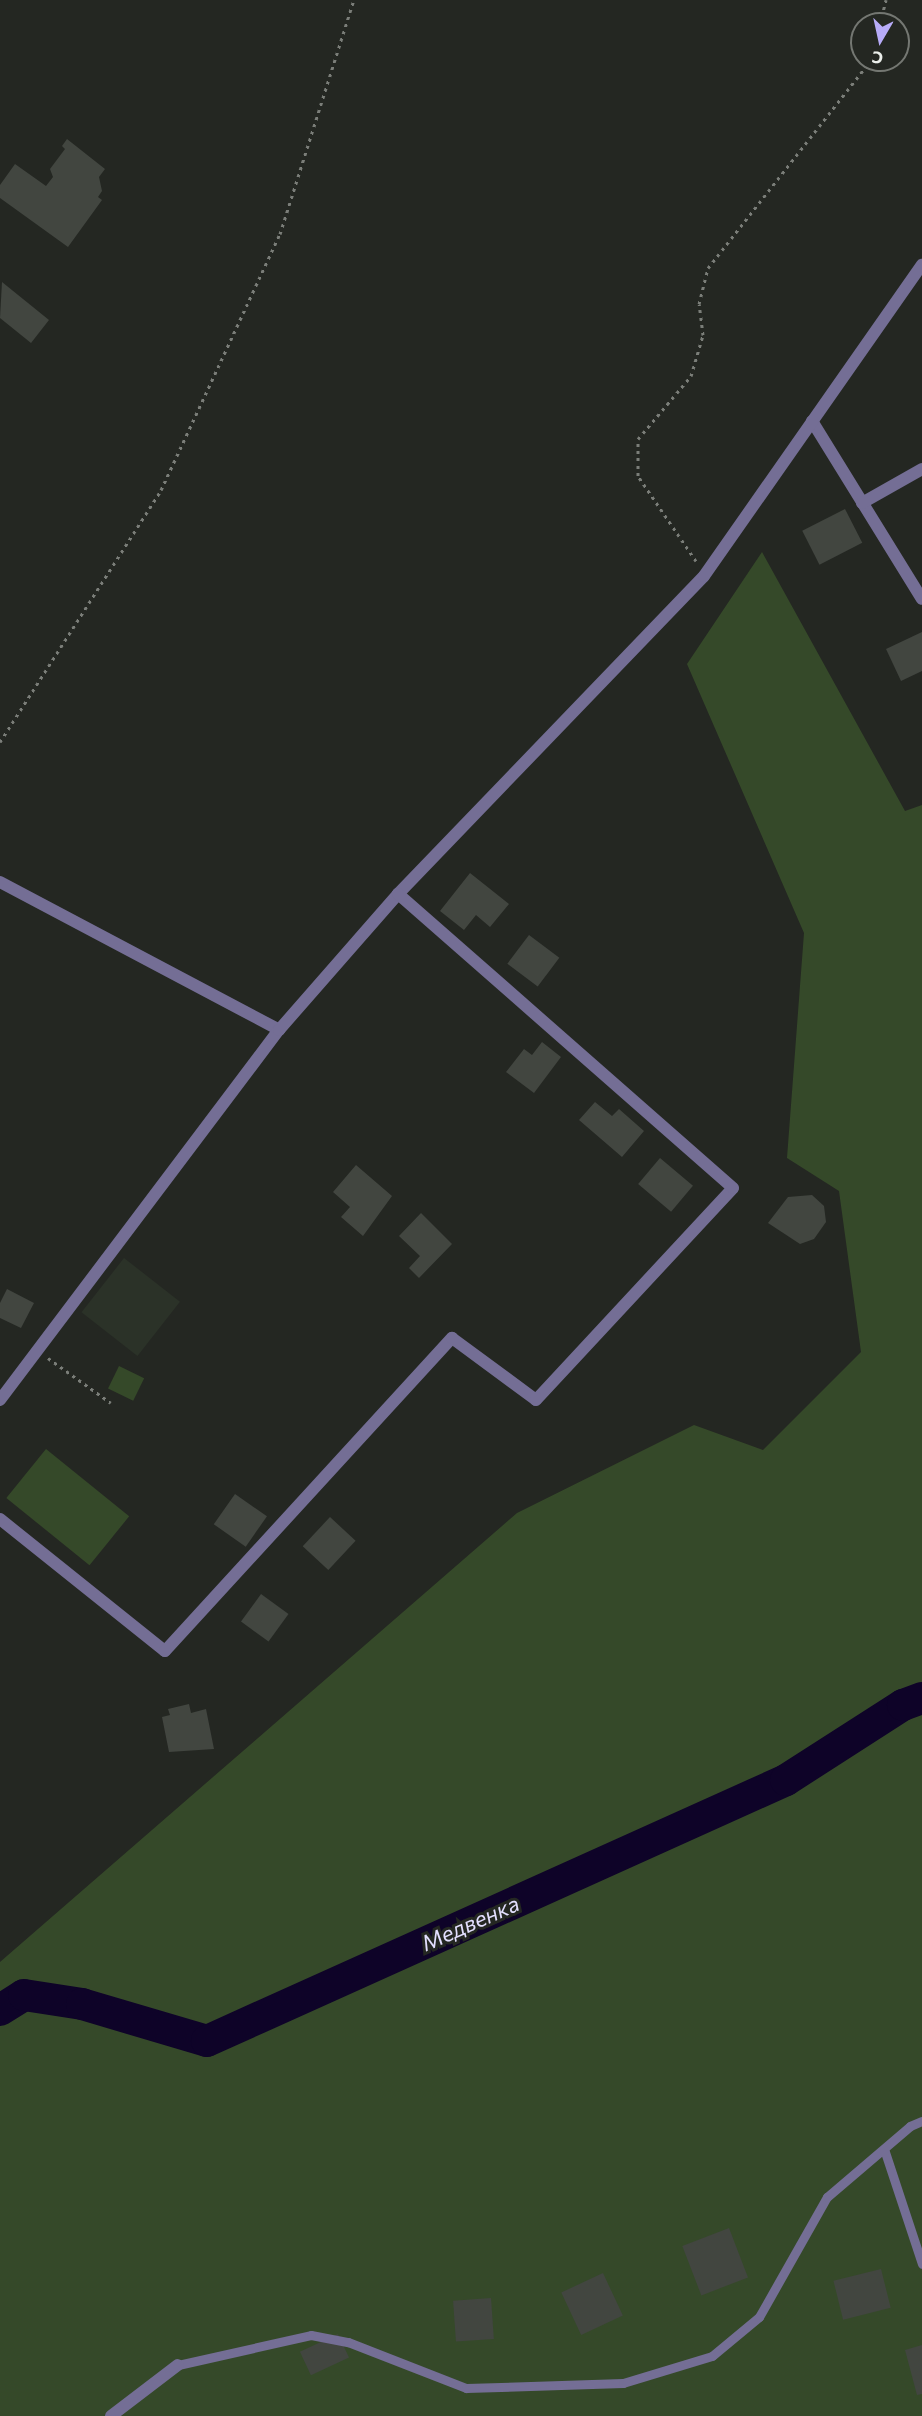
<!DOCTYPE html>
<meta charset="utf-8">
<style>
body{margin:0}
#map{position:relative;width:922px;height:2416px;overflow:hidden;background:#242722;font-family:Commissioner,sans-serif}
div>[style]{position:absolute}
.built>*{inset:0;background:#2b3228;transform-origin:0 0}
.green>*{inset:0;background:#354929;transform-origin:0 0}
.river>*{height:32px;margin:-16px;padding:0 16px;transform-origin:16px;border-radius:16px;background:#0e0328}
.building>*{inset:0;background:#424640;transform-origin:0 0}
.path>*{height:3px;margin-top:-1.5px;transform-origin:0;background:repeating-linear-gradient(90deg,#7b7e79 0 3px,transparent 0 7.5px)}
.lane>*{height:9px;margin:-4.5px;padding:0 4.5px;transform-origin:4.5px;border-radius:4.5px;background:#746e95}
.street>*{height:12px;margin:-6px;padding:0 6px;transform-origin:6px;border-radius:6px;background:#746e95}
span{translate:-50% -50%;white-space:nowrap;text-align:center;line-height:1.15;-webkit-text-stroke:6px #242722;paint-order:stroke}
.water-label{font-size:22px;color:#e3dffe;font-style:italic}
.north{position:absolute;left:850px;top:12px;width:60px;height:60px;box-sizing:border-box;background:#242722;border:2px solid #747772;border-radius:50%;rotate:189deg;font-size:16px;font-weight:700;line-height:24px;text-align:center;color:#ebeeea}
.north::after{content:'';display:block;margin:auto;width:21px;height:27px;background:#b7abf8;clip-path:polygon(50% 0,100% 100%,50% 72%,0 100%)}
</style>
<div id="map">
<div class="built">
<i style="left:124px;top:1258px;width:71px;height:69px;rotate:38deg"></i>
</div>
<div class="green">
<i style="clip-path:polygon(762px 552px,905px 811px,922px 805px,922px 2416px,0 2416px,0 1962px,517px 1513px,694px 1425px,763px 1450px,861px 1352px,839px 1191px,787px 1158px,804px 933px,687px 664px)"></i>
<i style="left:119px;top:1366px;width:28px;height:25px;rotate:26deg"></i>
<i style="left:46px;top:1449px;width:107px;height:63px;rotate:39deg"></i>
</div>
<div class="river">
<i style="left:0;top:2010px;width:28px;rotate:-32deg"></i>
<i style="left:24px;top:1995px;width:59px;rotate:8.8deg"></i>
<i style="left:82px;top:2004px;width:130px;rotate:16.5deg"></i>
<i style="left:207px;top:2041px;width:635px;rotate:-24.26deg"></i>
<i style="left:786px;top:1780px;width:139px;rotate:-32.7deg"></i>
<i style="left:903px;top:1705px;width:20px;rotate:-20deg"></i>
</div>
<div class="building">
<i style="clip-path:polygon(67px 139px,105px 169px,99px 177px,102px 191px,98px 197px,102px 200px,68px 247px,0 198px,0 185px,15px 164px,46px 186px,53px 177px,50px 169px,65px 149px,62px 146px)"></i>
<i style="clip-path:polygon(2px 282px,49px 320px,31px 343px,0 318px)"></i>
<i style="left:845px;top:509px;width:38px;height:48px;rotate:63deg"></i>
<i style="clip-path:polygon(922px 632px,922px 671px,901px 681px,886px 649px)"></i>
<i style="clip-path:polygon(470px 873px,509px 904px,490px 927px,476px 915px,464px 930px,440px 911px)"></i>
<i style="left:529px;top:935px;width:38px;height:36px;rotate:37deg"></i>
<i style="clip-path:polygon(542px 1042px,561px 1057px,534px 1093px,506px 1072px,524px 1049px,532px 1055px)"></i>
<i style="clip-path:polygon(595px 1102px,612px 1116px,619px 1109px,644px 1131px,622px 1157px,579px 1120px)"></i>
<i style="left:660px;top:1158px;width:43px;height:34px;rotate:40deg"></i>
<i style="clip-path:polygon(356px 1165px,392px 1196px,363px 1236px,341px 1217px,350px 1207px,333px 1192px)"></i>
<i style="clip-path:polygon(812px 1195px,824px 1206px,826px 1222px,814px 1239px,800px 1244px,768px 1223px,788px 1197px)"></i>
<i style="clip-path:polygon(421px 1213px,452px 1244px,419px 1278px,409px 1268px,420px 1256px,399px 1236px)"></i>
<i style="clip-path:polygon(7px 1289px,34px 1303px,21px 1328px,0 1318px,0 1303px)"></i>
<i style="left:235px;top:1494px;width:39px;height:37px;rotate:35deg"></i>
<i style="left:330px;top:1517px;width:35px;height:40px;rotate:43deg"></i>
<i style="left:261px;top:1594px;width:34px;height:34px;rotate:36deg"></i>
<i style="clip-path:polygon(189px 1704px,191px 1713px,206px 1709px,214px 1749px,169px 1752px,162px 1717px,170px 1715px,168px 1709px)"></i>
<i style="left:729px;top:2228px;width:53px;height:50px;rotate:69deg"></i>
<i style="left:881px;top:2269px;width:40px;height:49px;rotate:76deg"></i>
<i style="left:603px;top:2273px;width:47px;height:46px;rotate:65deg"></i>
<i style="left:491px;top:2298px;width:41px;height:38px;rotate:86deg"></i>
<i style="left:338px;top:2334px;width:26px;height:42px;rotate:65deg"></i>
<i style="clip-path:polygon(922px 2345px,922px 2394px,917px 2395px,905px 2350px)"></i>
</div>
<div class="path">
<i style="left:880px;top:24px;width:25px;rotate:-76deg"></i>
<i style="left:696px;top:561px;width:103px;rotate:-124.3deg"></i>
<i style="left:638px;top:476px;width:37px;rotate:-90deg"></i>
<i style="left:638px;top:439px;width:82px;rotate:-49.9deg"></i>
<i style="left:691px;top:376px;width:43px;rotate:-73.7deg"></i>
<i style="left:703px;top:335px;width:31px;rotate:-97deg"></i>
<i style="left:699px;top:304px;width:37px;rotate:-76deg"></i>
<i style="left:708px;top:268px;width:264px;rotate:-51.9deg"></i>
<i style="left:0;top:742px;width:299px;rotate:-57.4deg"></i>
<i style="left:161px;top:490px;width:282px;rotate:-65.1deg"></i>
<i style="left:280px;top:234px;width:245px;rotate:-72.5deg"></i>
<i style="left:48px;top:1358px;width:77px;rotate:35.5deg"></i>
</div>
<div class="lane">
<i style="left:884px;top:2149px;width:121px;rotate:71.7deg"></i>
<i style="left:178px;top:2365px;width:136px;rotate:-12.7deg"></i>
<i style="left:311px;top:2335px;width:38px;rotate:11deg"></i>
<i style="left:348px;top:2342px;width:127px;rotate:21.3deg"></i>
<i style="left:466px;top:2388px;width:157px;rotate:-1.8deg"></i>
<i style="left:623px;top:2383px;width:93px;rotate:-16.9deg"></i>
<i style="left:712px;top:2356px;width:61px;rotate:-39.7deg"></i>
<i style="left:759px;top:2317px;width:138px;rotate:-60.5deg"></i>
<i style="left:827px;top:2197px;width:109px;rotate:-40.5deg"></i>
<i style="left:910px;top:2126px;width:13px;rotate:-23deg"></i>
</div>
<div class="street">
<i style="left:812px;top:421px;width:209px;rotate:58.3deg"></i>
<i style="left:862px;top:503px;width:69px;rotate:-29.5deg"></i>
<i style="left:0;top:882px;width:316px;rotate:27.9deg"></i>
<i style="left:0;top:1400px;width:463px;rotate:-53deg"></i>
<i style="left:279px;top:1030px;width:181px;rotate:-48.8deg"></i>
<i style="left:398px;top:894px;width:441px;rotate:-46.1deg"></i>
<i style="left:704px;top:576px;width:380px;rotate:-55deg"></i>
<i style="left:0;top:1519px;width:211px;rotate:38.7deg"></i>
<i style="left:165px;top:1651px;width:425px;rotate:-47.5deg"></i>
<i style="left:452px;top:1338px;width:104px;rotate:36.4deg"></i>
<i style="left:536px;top:1400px;width:289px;rotate:-47.1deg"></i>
<i style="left:733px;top:1188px;width:446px;rotate:-138.7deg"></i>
<i style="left:111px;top:2416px;width:84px;rotate:-37.3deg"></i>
</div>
<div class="water-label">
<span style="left:470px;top:1923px;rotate:-24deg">Медвенка</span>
</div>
<div class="north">С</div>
</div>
